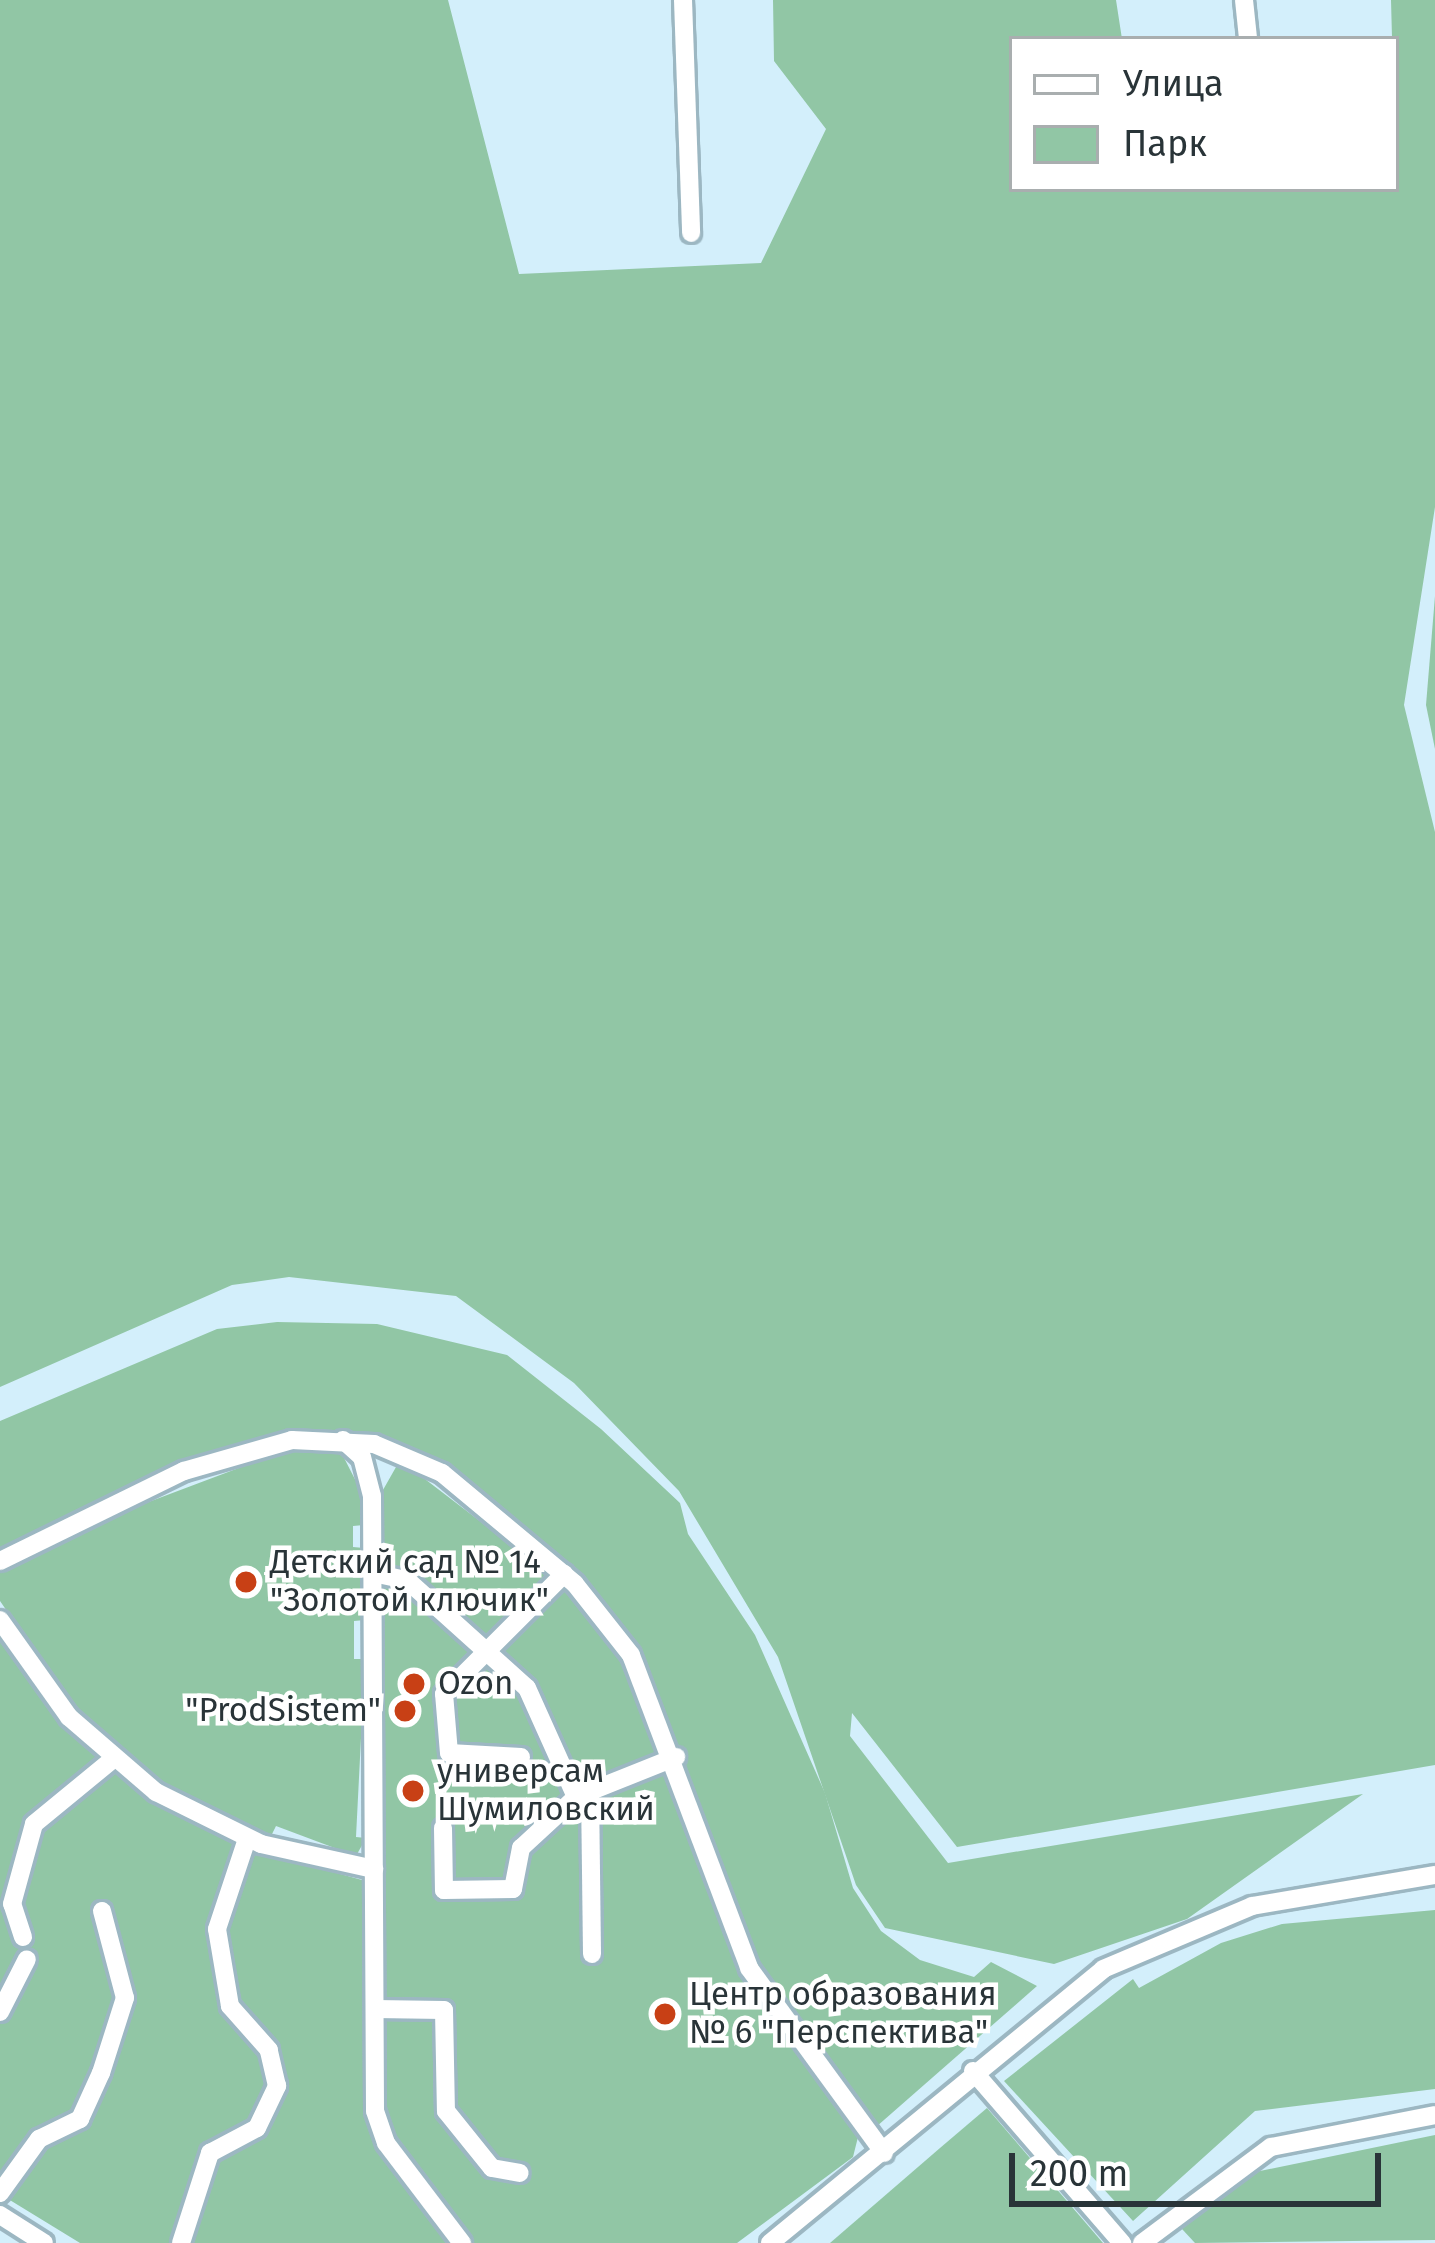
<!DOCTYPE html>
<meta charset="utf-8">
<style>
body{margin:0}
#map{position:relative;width:1435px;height:2243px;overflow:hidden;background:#d3effb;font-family:"Fira Sans",sans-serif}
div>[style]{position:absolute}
.green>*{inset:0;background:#91c6a5}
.roads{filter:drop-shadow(3px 0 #9cb7c2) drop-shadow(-3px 0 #9cb7c2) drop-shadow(0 3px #9cb7c2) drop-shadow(0 -3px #9cb7c2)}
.minor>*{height:18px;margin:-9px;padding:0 9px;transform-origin:9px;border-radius:9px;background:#fff}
.dots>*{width:33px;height:33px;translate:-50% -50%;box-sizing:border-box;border:6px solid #fff;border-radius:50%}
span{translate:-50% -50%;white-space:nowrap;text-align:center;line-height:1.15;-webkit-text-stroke:9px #fff;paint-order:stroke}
.poi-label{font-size:33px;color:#293438}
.left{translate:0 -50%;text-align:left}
.right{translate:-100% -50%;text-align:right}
.legend{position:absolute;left:1009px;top:36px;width:390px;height:156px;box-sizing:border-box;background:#fff;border:3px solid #a9aeaf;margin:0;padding:15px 21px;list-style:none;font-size:36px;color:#293438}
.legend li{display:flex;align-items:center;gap:24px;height:60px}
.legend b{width:60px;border:3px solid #a9aeaf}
.scale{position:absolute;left:1009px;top:2153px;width:372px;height:54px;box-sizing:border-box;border:6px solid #293438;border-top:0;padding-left:15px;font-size:36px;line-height:42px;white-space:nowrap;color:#293438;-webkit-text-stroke:9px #fff;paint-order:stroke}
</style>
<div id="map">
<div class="green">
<i style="clip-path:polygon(0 0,448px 0,519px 274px,761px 263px,826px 129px,774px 61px,773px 0,1116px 0,1122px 39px,1012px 39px,1012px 189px,1396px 189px,1391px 0,1435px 0,1435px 507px,1404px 705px,1435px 832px,1435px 1765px,957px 1847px,852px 1713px,850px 1736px,948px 1863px,1363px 1794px,1187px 1919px,1054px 1964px,885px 1928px,856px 1885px,778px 1657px,679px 1491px,574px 1383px,456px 1296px,289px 1277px,232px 1285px,0 1387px)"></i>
<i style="clip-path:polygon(1435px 596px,1435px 749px,1426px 705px)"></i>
<i style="clip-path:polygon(277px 1322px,377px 1324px,507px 1355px,601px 1429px,680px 1503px,688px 1534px,755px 1635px,825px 1793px,853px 1888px,881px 1931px,920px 1960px,974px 1977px,991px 1962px,1037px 1986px,876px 2127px,756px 1964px,638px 1651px,569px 1568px,408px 1447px,335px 1431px,249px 1441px,0 1551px,0 1421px,217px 1329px)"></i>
<i style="clip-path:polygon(292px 1448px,339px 1448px,364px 1497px,364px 1525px,353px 1526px,353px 1547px,364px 1548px,365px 1620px,354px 1621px,354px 1659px,365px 1659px,356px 1837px,366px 1838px,356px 1856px,276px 1826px,270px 1838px,238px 1826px,137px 1767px,76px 1711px,0 1601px,0 1570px,69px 1532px)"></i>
<i style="clip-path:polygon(400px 1460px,570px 1590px,625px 1659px,742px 1971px,859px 2133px,853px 2157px,737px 2243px,471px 2243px,392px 2139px,382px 2111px,379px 1497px)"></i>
<i style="clip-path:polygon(0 1636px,63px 1723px,152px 1798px,258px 1851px,362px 1880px,371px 2130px,452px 2243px,80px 2243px,0 2194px)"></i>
<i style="clip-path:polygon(1435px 1910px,1435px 2089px,1255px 2111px,1133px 2221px,1004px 2081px,1133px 1979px,1139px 1988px,1221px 1943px,1282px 1924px)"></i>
<i style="clip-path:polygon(987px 2108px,1103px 2243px,830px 2243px,940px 2148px)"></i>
<i style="clip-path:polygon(1435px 2135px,1435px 2240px,1195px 2243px,1182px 2229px,1236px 2176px)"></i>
</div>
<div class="roads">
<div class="minor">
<i style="left:683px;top:0;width:233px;rotate:88deg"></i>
<i style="left:1244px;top:0;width:39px;rotate:84deg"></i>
<i style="left:343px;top:1440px;width:25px;rotate:42deg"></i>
<i style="left:362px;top:1457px;width:40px;rotate:75.6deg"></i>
<i style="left:372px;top:1496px;width:615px;rotate:89.72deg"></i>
<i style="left:375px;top:2111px;width:34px;rotate:71deg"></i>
<i style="left:386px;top:2143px;width:126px;rotate:52.8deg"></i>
<i style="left:0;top:1561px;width:205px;rotate:-26.1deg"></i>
<i style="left:184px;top:1471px;width:112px;rotate:-16deg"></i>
<i style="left:292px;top:1440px;width:82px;rotate:2.8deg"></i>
<i style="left:374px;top:1444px;width:74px;rotate:23.1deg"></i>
<i style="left:442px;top:1473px;width:173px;rotate:39.8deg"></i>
<i style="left:575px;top:1584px;width:90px;rotate:51.7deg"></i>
<i style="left:631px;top:1655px;width:335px;rotate:69.3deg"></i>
<i style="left:749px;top:1968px;width:229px;rotate:53.9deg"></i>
<i style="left:373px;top:1573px;width:35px;rotate:12deg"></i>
<i style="left:407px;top:1580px;width:161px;rotate:42deg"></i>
<i style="left:527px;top:1688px;width:120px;rotate:65.8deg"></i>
<i style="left:0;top:1620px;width:119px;rotate:54.6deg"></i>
<i style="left:69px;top:1717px;width:115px;rotate:40.8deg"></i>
<i style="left:156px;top:1792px;width:117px;rotate:26.3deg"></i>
<i style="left:261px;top:1844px;width:116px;rotate:12.5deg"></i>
<i style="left:521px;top:1757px;width:72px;rotate:-176.8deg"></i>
<i style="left:449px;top:1753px;width:59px;rotate:-94.8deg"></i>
<i style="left:444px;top:1694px;width:170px;rotate:-45deg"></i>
<i style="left:590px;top:1790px;width:164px;rotate:89.3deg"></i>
<i style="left:443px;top:1828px;width:62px;rotate:89.1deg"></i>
<i style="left:444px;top:1890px;width:69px;rotate:-0.8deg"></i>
<i style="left:513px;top:1889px;width:42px;rotate:-79deg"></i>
<i style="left:521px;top:1848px;width:75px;rotate:-42.8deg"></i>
<i style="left:576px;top:1797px;width:108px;rotate:-21.8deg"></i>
<i style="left:23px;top:1937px;width:35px;rotate:-108deg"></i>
<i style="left:12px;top:1904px;width:83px;rotate:-74.6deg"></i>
<i style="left:34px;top:1824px;width:102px;rotate:-39.4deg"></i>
<i style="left:375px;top:2009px;width:69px;rotate:0.8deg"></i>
<i style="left:444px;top:2010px;width:101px;rotate:88.9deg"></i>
<i style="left:446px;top:2111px;width:73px;rotate:51.1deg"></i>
<i style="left:492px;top:2168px;width:28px;rotate:10deg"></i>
<i style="left:0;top:2012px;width:59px;rotate:-63deg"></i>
<i style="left:973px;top:2071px;width:228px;rotate:49.1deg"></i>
<i style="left:0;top:2193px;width:67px;rotate:-54.2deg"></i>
<i style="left:39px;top:2139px;width:46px;rotate:-26deg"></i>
<i style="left:80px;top:2119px;width:51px;rotate:-65.5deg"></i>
<i style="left:101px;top:2073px;width:79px;rotate:-72.3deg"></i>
<i style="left:125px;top:1998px;width:90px;rotate:-104.8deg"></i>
<i style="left:0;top:2215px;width:52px;rotate:32.5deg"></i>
<i style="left:181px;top:2243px;width:95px;rotate:-72.1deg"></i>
<i style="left:210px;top:2153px;width:53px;rotate:-28deg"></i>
<i style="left:257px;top:2128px;width:47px;rotate:-64.5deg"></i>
<i style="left:277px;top:2086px;width:37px;rotate:-103deg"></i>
<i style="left:269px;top:2050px;width:59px;rotate:-131.6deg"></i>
<i style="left:230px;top:2006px;width:78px;rotate:-99.6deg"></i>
<i style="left:217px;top:1929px;width:95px;rotate:-71.6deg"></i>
<i style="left:770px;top:2243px;width:431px;rotate:-39.4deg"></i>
<i style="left:1103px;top:1969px;width:162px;rotate:-22.9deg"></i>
<i style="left:1252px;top:1906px;width:186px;rotate:-9.6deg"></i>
<i style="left:1142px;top:2243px;width:161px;rotate:-36.7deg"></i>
<i style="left:1271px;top:2147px;width:167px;rotate:-11deg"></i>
</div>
</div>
<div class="dots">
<i style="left:246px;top:1582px;background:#c84015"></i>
<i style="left:414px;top:1684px;background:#c84015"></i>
<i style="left:405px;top:1711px;background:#c84015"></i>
<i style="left:413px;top:1791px;background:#c84015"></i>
<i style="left:665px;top:2014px;background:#c84015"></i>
</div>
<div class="poi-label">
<span class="left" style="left:270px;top:1582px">Детский сад № 14<br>"Золотой ключик"</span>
<span class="left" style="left:438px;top:1684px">Ozon</span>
<span class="right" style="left:381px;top:1711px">"ProdSistem"</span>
<span class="left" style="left:437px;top:1791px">универсам<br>Шумиловский</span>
<span class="left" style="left:689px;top:2014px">Центр образования<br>№ 6 "Перспектива"</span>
</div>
<ul class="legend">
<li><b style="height:15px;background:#fff"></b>Улица</li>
<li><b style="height:33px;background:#91c6a5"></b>Парк</li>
</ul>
<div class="scale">200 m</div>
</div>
